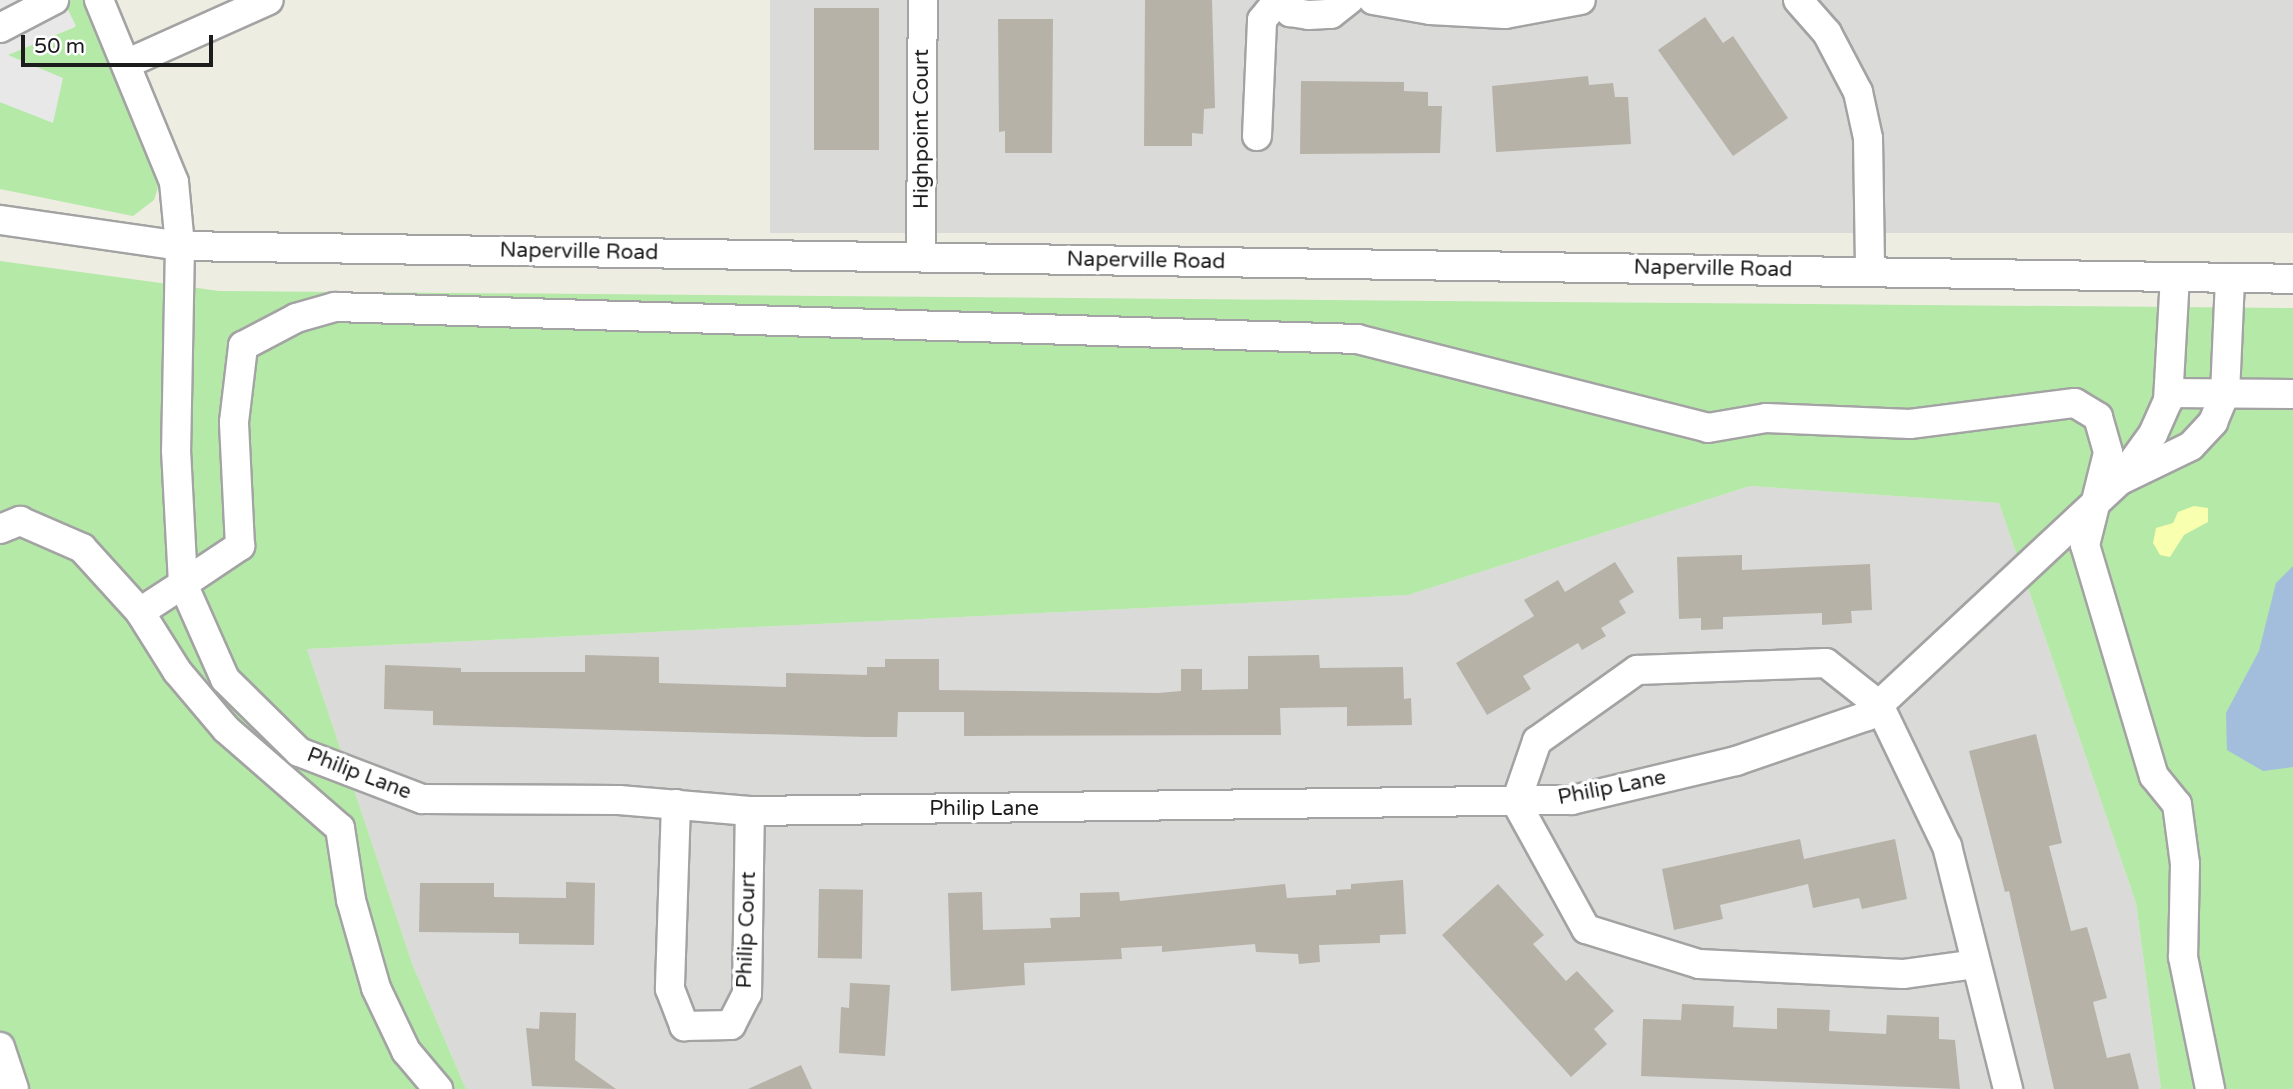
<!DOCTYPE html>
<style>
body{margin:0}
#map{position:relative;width:2293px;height:1089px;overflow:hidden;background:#eeede2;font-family:"Varela Round",sans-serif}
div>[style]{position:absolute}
.residential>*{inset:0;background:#dadad9;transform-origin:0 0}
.grass>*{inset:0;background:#b4e9a7}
.sand>*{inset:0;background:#f8ffaf}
.parking>*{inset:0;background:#e8e8e8}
.water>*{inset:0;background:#a2bedc}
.building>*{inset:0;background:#b7b2a7;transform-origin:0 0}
.roads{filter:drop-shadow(2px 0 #a3a3a3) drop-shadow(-2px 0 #a3a3a3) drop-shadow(0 2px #a3a3a3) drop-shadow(0 -2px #a3a3a3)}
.minor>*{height:28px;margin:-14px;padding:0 14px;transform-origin:14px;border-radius:14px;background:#fff}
span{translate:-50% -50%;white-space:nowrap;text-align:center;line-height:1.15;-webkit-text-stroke:7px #fff;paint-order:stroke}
.street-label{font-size:21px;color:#1c1c1c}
.scale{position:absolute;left:21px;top:35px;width:192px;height:32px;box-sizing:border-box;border:4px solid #1c1c1c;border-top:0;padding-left:9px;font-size:21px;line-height:24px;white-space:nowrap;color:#1c1c1c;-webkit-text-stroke:5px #fff;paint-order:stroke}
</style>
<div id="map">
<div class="residential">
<i style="left:770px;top:0;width:1523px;height:233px"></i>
<i style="clip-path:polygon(1750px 486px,1999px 503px,2136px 903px,2161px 1089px,466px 1089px,413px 966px,307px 649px,1408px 595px)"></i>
</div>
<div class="grass">
<i style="clip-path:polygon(72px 0,86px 0,162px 174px,154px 200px,133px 216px,0 189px,0 102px,53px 122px,7px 55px,75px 27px,65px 3px)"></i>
<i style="clip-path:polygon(0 261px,219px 291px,2293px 308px,2293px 1089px,2161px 1089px,2136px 903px,1999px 503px,1750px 486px,1408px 595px,307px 649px,413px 966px,466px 1089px,0 1089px)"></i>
</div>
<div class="sand">
<i style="clip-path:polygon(2194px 506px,2208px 508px,2208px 522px,2184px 535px,2170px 557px,2160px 555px,2153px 543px,2156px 528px,2173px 523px,2178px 512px)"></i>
</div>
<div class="parking">
<i style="clip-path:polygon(0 0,63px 0,76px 26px,8px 55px,63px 78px,53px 123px,0 102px)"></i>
</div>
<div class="water">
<i style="clip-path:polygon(2293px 566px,2293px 767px,2263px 771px,2227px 750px,2226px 713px,2259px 651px,2276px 583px)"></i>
</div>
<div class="building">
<i style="clip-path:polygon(1145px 0,1212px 0,1215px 108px,1204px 109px,1203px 134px,1192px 133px,1192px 146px,1144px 146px)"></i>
<i style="left:814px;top:8px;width:65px;height:142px"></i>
<i style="clip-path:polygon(1705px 17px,1723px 43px,1733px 36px,1788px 118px,1733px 156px,1658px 50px)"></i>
<i style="clip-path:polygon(998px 19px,1053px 19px,1052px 153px,1005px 153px,1005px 131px,999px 132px)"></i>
<i style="clip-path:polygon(1588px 76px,1589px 85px,1613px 83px,1615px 97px,1628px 97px,1631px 144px,1496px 152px,1492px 86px)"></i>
<i style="clip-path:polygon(1301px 81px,1404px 82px,1404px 91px,1428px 92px,1428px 106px,1442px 106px,1440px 153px,1300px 154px)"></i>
<i style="clip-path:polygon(1742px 555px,1742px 570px,1870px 564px,1872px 610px,1851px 611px,1852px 623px,1822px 625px,1822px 613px,1723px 617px,1723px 629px,1701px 630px,1701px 618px,1679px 619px,1677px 557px)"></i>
<i style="clip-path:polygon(1615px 562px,1634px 592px,1619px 601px,1626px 613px,1601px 628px,1606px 636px,1582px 650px,1578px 643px,1523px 676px,1531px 689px,1487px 715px,1456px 663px,1534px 616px,1524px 600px,1558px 580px,1565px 592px)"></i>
<i style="clip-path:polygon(585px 655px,659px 657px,659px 683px,786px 687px,786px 673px,867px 675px,867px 667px,885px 667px,885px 659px,939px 659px,939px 690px,1158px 693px,1181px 691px,1181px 669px,1202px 669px,1202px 690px,1248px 689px,1248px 656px,1319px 655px,1320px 668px,1403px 667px,1404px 699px,1411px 698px,1412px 725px,1347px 726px,1347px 707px,1280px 708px,1281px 735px,964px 736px,964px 712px,898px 712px,897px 737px,867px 737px,433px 725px,433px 711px,384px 709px,385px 665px,461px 668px,461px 672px,585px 672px)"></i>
<i style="clip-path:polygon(2036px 734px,2062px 843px,2049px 846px,2071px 931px,2087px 927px,2107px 998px,2093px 1002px,2107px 1058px,2130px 1053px,2139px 1089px,2054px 1089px,2009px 891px,2005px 892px,1969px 751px)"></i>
<i style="clip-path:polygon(1800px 839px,1804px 859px,1895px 839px,1907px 899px,1862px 909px,1859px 898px,1813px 908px,1808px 884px,1720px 905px,1723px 919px,1674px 930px,1662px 869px)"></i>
<i style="clip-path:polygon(1403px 880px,1406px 934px,1380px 935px,1380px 943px,1319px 945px,1320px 962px,1299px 964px,1298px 954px,1256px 952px,1255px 944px,1162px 952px,1162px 946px,1121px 948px,1122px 959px,1024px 963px,1025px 985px,951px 991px,948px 893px,982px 892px,983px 930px,1051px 928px,1050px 918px,1080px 917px,1080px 893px,1119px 892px,1120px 901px,1285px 884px,1287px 898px,1336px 895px,1336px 890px,1351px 889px,1351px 884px)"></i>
<i style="clip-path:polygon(566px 882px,595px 883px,594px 945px,519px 944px,519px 933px,419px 932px,420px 883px,494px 883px,494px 897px,566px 898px)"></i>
<i style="clip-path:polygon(1498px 884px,1544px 935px,1533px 944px,1566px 981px,1577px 971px,1614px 1011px,1594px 1029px,1607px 1044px,1571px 1077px,1442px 935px)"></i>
<i style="left:819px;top:889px;width:44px;height:69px;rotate:1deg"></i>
<i style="clip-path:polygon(850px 983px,890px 985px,885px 1056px,839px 1053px,841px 1007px,849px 1008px)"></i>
<i style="clip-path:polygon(1682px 1004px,1734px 1006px,1733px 1027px,1777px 1029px,1777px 1008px,1830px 1010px,1829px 1031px,1886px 1034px,1887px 1015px,1939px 1017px,1939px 1039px,1955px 1040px,1960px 1089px,1641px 1076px,1643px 1019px,1681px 1020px)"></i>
<i style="clip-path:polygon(540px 1012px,576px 1013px,575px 1060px,616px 1089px,532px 1086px,526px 1028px,539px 1029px)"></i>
<i style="clip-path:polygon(801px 1065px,812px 1089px,748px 1089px)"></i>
</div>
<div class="roads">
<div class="minor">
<i style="left:99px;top:0;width:197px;rotate:67.6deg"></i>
<i style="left:174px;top:182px;width:64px;rotate:84.6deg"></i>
<i style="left:180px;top:246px;width:204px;rotate:91.1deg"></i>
<i style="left:176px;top:450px;width:134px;rotate:87deg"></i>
<i style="left:183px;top:584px;width:104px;rotate:66.1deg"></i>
<i style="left:225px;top:679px;width:104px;rotate:44.6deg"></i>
<i style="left:299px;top:752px;width:132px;rotate:20.9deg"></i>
<i style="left:422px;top:799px;width:197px;rotate:0.3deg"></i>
<i style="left:619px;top:800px;width:131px;rotate:4.8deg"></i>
<i style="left:750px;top:811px;width:822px;rotate:-0.77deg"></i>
<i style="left:1572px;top:800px;width:169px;rotate:-13.4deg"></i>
<i style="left:1736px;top:761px;width:139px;rotate:-19deg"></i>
<i style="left:1867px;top:716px;width:345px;rotate:-43deg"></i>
<i style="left:2119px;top:481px;width:58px;rotate:-54.1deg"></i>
<i style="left:2153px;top:434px;width:36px;rotate:-66deg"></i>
<i style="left:2168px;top:401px;width:124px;rotate:-86.8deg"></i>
<i style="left:1280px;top:0;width:16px;rotate:50deg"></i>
<i style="left:1290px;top:12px;width:19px;rotate:9deg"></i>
<i style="left:1309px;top:15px;width:22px;rotate:-3deg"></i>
<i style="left:1331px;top:14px;width:23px;rotate:-38deg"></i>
<i style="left:1373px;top:0;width:58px;rotate:10deg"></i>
<i style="left:1430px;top:10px;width:75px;rotate:3.1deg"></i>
<i style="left:1505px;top:14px;width:77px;rotate:-10.4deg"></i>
<i style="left:1798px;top:0;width:44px;rotate:48.7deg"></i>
<i style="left:1827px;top:33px;width:67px;rotate:62.3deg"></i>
<i style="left:1858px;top:92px;width:47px;rotate:77.7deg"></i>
<i style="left:1868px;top:138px;width:133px;rotate:89.1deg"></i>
<i style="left:0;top:28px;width:61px;rotate:-27.4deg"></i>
<i style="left:128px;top:63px;width:154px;rotate:-24.1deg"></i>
<i style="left:1257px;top:136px;width:116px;rotate:-87.5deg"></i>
<i style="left:1262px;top:20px;width:26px;rotate:-51deg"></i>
<i style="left:0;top:220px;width:182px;rotate:8.2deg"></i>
<i style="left:180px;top:246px;width:2113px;rotate:0.89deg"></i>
<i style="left:921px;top:257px;width:257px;rotate:-89.6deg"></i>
<i style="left:2170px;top:393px;width:123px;rotate:0.5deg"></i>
<i style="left:2119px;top:481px;width:80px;rotate:-25.9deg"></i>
<i style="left:2191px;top:446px;width:33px;rotate:-47deg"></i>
<i style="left:2213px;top:422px;width:30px;rotate:-67deg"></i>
<i style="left:2225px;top:394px;width:116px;rotate:-87.5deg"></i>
<i style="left:0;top:529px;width:22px;rotate:-22deg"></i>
<i style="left:20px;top:521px;width:68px;rotate:23.5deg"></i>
<i style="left:82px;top:548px;width:86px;rotate:47.8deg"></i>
<i style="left:140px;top:612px;width:51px;rotate:-33.1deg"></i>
<i style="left:183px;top:584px;width:69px;rotate:-33.7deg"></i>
<i style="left:240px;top:546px;width:124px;rotate:-92.8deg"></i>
<i style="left:234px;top:422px;width:77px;rotate:-83.2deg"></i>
<i style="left:243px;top:346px;width:60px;rotate:-27.8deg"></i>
<i style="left:296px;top:318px;width:41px;rotate:-15.8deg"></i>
<i style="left:335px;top:307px;width:1023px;rotate:1.79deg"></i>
<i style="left:1357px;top:339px;width:362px;rotate:14.2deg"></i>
<i style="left:1708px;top:428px;width:59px;rotate:-9.8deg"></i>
<i style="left:1766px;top:418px;width:144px;rotate:2.4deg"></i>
<i style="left:1910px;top:424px;width:166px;rotate:-7.3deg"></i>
<i style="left:2075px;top:403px;width:27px;rotate:31deg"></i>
<i style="left:2098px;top:417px;width:37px;rotate:74deg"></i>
<i style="left:2108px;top:453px;width:95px;rotate:104deg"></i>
<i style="left:2085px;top:545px;width:241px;rotate:73.4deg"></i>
<i style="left:2154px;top:776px;width:36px;rotate:51deg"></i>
<i style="left:2177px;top:804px;width:61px;rotate:82.4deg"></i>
<i style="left:2185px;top:864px;width:93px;rotate:91.2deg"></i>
<i style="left:2183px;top:957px;width:135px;rotate:78.4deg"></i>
<i style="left:140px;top:612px;width:70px;rotate:57.9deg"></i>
<i style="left:177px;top:671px;width:76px;rotate:49.8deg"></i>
<i style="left:226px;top:729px;width:151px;rotate:41deg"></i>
<i style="left:340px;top:828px;width:73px;rotate:81.3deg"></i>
<i style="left:351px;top:900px;width:91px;rotate:74.1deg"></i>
<i style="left:376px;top:988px;width:70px;rotate:64.5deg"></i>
<i style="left:406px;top:1051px;width:50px;rotate:49.9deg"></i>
<i style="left:676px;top:804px;width:185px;rotate:91.9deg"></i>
<i style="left:670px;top:989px;width:40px;rotate:69deg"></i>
<i style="left:684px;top:1026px;width:47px;rotate:-1.2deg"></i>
<i style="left:731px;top:1025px;width:35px;rotate:-63deg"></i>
<i style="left:747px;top:994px;width:183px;rotate:-89.1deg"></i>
<i style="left:1976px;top:964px;width:74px;rotate:172.2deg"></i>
<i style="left:1903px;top:974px;width:204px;rotate:-177.2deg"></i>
<i style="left:1699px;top:964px;width:118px;rotate:-162.8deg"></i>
<i style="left:1586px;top:929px;width:145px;rotate:-118.9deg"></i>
<i style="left:1516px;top:802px;width:65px;rotate:-71deg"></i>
<i style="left:1537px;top:741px;width:123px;rotate:-35.4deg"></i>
<i style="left:1637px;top:670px;width:189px;rotate:-2.1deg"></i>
<i style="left:1826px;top:663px;width:68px;rotate:38.4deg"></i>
<i style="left:1879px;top:705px;width:157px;rotate:64.3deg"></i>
<i style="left:1947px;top:846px;width:251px;rotate:75.9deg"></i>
<i style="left:0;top:1047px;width:44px;rotate:71.6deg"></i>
</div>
</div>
<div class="street-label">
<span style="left:922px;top:129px;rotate:-90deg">Highpoint Court</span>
<span style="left:579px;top:252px;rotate:1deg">Naperville Road</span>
<span style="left:1146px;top:261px;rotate:1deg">Naperville Road</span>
<span style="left:1713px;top:269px;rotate:1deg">Naperville Road</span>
<span style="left:359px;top:774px;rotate:21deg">Philip Lane</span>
<span style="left:1612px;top:788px;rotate:-11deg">Philip Lane</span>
<span style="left:984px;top:809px">Philip Lane</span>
<span style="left:747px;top:930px;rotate:-88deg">Philip Court</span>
</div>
<div class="scale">50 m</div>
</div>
